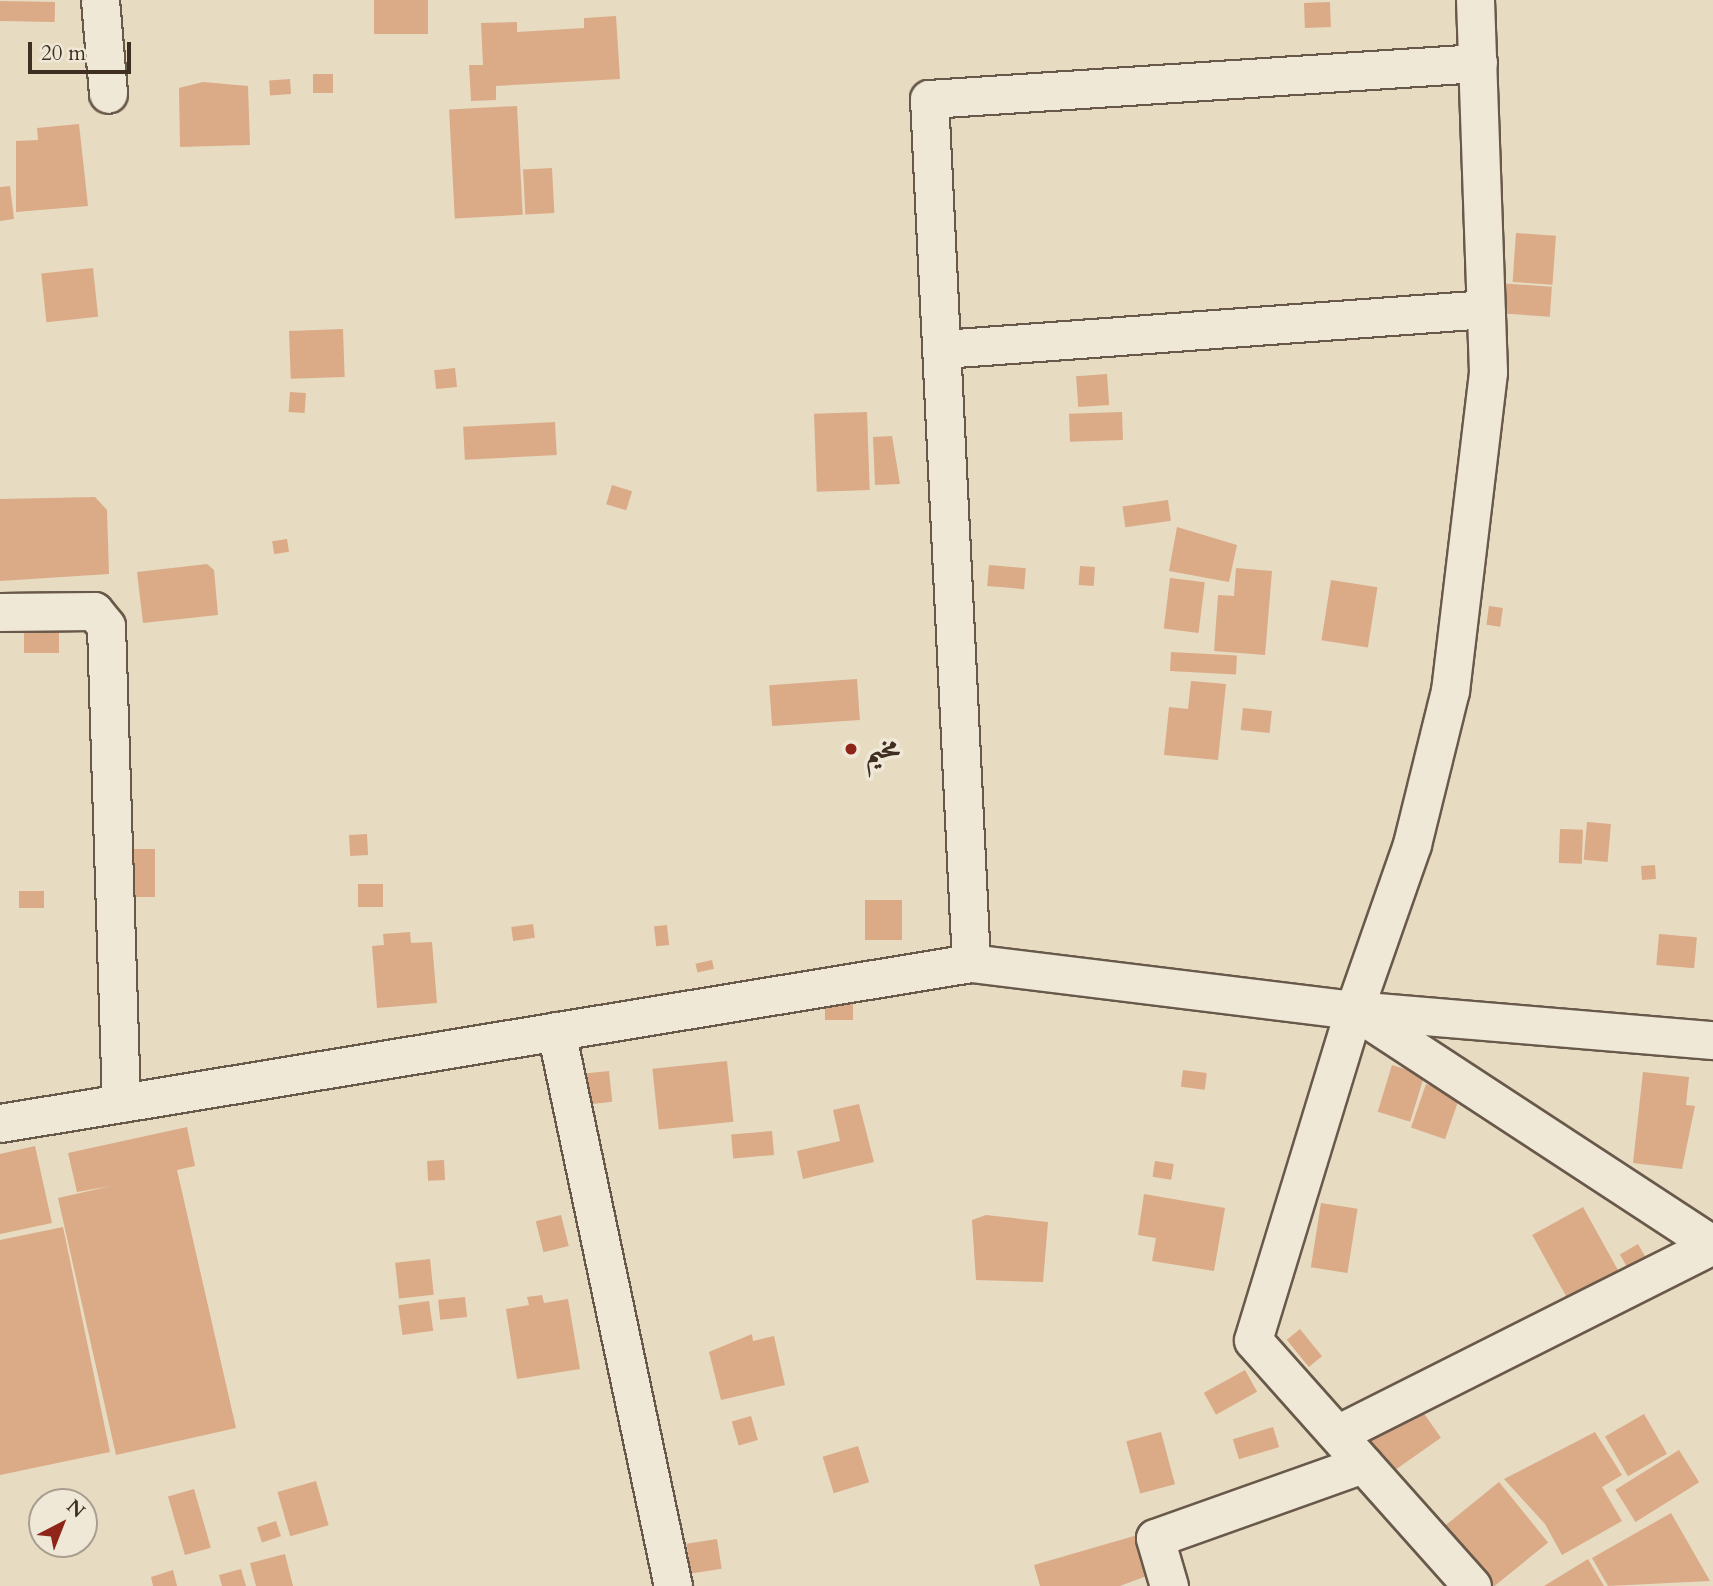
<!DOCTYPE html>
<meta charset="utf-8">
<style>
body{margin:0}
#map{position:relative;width:1713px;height:1586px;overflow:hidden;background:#e7dbc2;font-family:Cardo,Amiri,serif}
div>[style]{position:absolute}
.building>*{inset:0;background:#dbab88;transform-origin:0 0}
.roads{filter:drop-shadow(2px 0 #69594a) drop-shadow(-2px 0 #69594a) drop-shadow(0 2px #69594a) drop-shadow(0 -2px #69594a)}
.minor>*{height:37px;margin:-18.5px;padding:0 18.5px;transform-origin:18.5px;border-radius:18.5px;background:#efe8d7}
.dots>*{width:19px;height:19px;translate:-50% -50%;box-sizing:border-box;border:4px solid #efe8d7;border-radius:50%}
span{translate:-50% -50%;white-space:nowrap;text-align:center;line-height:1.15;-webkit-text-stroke:7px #efe8d7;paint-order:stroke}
.poi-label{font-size:30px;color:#3f2e22;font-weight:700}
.left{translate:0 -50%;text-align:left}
.north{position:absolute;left:28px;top:1488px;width:70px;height:70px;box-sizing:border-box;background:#efe8d7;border:2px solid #a99e8f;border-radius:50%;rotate:42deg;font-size:19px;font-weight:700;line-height:28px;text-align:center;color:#3f2e22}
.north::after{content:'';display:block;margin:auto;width:24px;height:32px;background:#8f2418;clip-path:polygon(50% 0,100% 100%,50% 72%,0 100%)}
.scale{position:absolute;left:28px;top:42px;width:103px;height:32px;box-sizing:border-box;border:4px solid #3f2e22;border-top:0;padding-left:9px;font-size:21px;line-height:24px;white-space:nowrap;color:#3f2e22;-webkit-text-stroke:5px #efe8d7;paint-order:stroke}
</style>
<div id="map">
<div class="building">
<i style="left:374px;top:0;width:54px;height:34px"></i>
<i style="left:0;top:1px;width:55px;height:20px;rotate:1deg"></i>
<i style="left:1330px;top:2px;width:25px;height:26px;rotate:88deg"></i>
<i style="clip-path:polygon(616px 16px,620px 79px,496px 86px,496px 100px,471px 101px,469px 65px,483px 65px,481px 23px,517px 22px,517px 32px,584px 28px,584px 18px)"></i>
<i style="left:333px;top:74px;width:19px;height:20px;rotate:90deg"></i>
<i style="left:290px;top:79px;width:15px;height:21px;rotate:86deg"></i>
<i style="clip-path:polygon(203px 82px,248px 86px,250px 145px,180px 147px,179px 88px)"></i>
<i style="left:517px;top:106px;width:109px;height:68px;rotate:87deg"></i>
<i style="clip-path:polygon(79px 124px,88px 206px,16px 212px,16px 141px,38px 140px,37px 128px)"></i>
<i style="left:552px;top:168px;width:45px;height:29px;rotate:87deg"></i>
<i style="clip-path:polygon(10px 186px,14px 219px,0 221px,0 187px)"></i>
<i style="left:1516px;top:233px;width:40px;height:49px;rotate:4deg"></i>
<i style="left:93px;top:268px;width:49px;height:52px;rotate:84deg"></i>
<i style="left:1498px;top:283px;width:54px;height:30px;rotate:4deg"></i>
<i style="left:343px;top:329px;width:48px;height:54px;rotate:88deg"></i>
<i style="left:455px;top:368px;width:19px;height:21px;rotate:84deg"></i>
<i style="left:1107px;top:374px;width:31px;height:31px;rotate:86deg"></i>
<i style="left:290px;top:392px;width:16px;height:20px;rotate:4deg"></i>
<i style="left:867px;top:412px;width:78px;height:53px;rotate:88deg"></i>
<i style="left:1122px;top:412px;width:28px;height:53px;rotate:88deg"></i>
<i style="left:555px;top:422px;width:33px;height:92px;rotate:87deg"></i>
<i style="clip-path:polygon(892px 436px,900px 484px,875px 485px,873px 437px)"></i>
<i style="left:612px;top:485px;width:21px;height:20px;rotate:17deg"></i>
<i style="clip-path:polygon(95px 497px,107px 510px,109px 574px,0 581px,0 499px)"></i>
<i style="left:1168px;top:500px;width:21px;height:46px;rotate:82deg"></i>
<i style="clip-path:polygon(1177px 527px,1237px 545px,1229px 582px,1169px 571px)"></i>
<i style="left:287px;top:539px;width:13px;height:15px;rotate:81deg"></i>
<i style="clip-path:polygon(207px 564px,214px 570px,218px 615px,143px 623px,137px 572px)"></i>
<i style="left:989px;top:565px;width:37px;height:21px;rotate:5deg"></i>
<i style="left:1080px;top:566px;width:15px;height:19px;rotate:4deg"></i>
<i style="clip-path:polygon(1236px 568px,1272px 571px,1265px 655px,1214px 651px,1218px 595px,1234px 596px)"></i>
<i style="left:1170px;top:578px;width:35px;height:51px;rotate:7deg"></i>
<i style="left:1331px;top:580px;width:47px;height:61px;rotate:9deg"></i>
<i style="left:1489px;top:606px;width:14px;height:19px;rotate:8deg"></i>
<i style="left:24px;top:628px;width:35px;height:25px"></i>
<i style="left:1171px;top:652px;width:66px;height:19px;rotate:3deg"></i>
<i style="left:857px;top:679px;width:41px;height:88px;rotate:86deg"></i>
<i style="clip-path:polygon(1191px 681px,1226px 684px,1218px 760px,1164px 755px,1169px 707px,1188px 709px)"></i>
<i style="left:1243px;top:708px;width:29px;height:22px;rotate:6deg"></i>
<i style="left:1587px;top:822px;width:24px;height:38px;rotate:5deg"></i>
<i style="left:1560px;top:829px;width:23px;height:34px;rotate:2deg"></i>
<i style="left:367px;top:834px;width:21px;height:18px;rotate:87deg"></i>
<i style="left:132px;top:849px;width:23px;height:48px"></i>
<i style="left:1655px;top:865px;width:14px;height:14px;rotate:86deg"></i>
<i style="left:358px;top:884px;width:25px;height:23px"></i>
<i style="left:19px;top:891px;width:25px;height:17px"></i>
<i style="left:865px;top:900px;width:37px;height:40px"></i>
<i style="left:533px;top:924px;width:14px;height:22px;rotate:82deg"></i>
<i style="left:667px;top:925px;width:20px;height:13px;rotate:84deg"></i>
<i style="clip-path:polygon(410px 932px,411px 943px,432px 942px,437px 1003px,377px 1008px,372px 946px,384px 945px,383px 934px)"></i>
<i style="left:1659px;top:934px;width:38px;height:31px;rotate:5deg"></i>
<i style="left:712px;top:960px;width:9px;height:17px;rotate:77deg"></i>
<i style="left:825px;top:1003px;width:28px;height:17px"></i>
<i style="left:727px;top:1061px;width:61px;height:75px;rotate:84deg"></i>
<i style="left:1392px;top:1065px;width:34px;height:49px;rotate:17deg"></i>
<i style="left:1183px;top:1070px;width:24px;height:17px;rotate:7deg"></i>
<i style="left:609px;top:1071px;width:31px;height:27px;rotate:84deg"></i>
<i style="clip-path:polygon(1643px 1072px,1689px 1077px,1686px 1105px,1695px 1106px,1682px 1169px,1633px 1163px)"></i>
<i style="left:1426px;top:1084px;width:36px;height:46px;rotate:19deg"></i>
<i style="clip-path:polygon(859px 1104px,874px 1162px,803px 1179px,797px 1151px,840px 1141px,833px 1110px)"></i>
<i style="clip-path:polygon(187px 1127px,195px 1166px,177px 1170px,236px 1428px,116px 1455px,58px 1198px,111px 1186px,77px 1192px,68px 1153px)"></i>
<i style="left:772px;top:1131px;width:24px;height:41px;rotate:85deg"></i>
<i style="clip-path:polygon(35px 1146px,52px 1223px,0 1234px,0 1154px)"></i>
<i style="left:444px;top:1160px;width:20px;height:17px;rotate:87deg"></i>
<i style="left:1155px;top:1161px;width:19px;height:16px;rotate:9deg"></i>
<i style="clip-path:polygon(1144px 1194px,1225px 1208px,1214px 1271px,1152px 1261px,1156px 1238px,1138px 1235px)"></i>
<i style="left:1321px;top:1203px;width:37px;height:65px;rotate:9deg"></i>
<i style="left:1583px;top:1207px;width:77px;height:58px;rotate:61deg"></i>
<i style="left:561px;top:1215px;width:32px;height:26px;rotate:76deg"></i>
<i style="clip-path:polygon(986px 1215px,1048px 1222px,1043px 1282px,976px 1280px,972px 1220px)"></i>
<i style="clip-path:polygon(63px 1227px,110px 1452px,0 1475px,0 1240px)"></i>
<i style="left:1638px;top:1244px;width:20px;height:21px;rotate:60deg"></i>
<i style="left:430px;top:1259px;width:36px;height:35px;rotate:84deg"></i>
<i style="clip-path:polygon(542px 1295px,544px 1303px,568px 1299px,580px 1369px,517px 1379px,506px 1309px,529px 1305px,527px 1297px)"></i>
<i style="left:465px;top:1297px;width:20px;height:27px;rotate:84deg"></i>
<i style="left:429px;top:1301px;width:30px;height:31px;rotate:82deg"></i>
<i style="left:1300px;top:1329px;width:35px;height:17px;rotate:51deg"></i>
<i style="clip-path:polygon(752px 1334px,753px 1341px,774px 1336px,785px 1385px,721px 1400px,709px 1352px)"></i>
<i style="left:1245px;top:1370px;width:25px;height:47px;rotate:61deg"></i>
<i style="left:1418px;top:1405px;width:40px;height:60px;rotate:55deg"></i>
<i style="left:1644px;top:1414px;width:46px;height:45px;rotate:60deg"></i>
<i style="left:751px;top:1416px;width:25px;height:20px;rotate:74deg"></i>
<i style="left:1273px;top:1427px;width:21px;height:42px;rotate:73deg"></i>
<i style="left:1161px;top:1432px;width:54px;height:36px;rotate:75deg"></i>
<i style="clip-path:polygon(1595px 1432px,1622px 1475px,1602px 1487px,1622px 1521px,1562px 1555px,1545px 1524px,1504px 1479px)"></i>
<i style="left:858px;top:1446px;width:38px;height:37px;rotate:73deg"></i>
<i style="left:1679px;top:1450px;width:38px;height:75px;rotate:58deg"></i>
<i style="left:316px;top:1481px;width:46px;height:40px;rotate:74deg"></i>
<i style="left:1499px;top:1482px;width:78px;height:73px;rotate:51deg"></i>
<i style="left:194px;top:1489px;width:61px;height:27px;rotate:74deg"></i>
<i style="clip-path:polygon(1671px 1513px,1710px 1581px,1608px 1586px,1592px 1558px)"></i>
<i style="left:276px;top:1521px;width:16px;height:20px;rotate:72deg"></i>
<i style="clip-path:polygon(1141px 1534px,1152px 1574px,1120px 1586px,1040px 1586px,1034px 1565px)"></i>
<i style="left:717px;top:1539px;width:30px;height:31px;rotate:81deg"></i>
<i style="clip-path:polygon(285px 1554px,293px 1586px,256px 1586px,250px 1563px)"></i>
<i style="clip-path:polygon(1588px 1559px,1604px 1586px,1544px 1586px)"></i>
<i style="clip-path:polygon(241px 1569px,246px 1586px,222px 1586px,219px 1575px)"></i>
<i style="clip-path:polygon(173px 1570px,177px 1586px,153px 1586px,151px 1577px)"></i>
</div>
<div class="roads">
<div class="minor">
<i style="left:100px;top:0;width:94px;rotate:85.1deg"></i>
<i style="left:943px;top:349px;width:544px;rotate:-4.21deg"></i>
<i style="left:0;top:612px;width:94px;rotate:-0.6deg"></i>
<i style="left:94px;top:611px;width:19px;rotate:51deg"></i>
<i style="left:106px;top:626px;width:477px;rotate:88.2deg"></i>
<i style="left:971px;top:963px;width:865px;rotate:-92.78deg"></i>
<i style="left:929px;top:99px;width:550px;rotate:-3.75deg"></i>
<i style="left:1357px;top:1012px;width:425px;rotate:33.2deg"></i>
<i style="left:556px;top:1031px;width:567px;rotate:78.1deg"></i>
<i style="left:0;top:1123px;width:984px;rotate:-9.36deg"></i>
<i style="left:971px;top:963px;width:386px;rotate:7deg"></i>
<i style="left:1354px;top:1010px;width:360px;rotate:4.8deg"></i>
<i style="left:1337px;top:1434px;width:420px;rotate:-26.7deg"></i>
<i style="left:1169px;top:1586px;width:50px;rotate:-106.3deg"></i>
<i style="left:1155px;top:1538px;width:221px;rotate:-19.6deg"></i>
<i style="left:1472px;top:1586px;width:329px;rotate:-131.7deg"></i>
<i style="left:1253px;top:1340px;width:345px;rotate:-73deg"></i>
<i style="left:1354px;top:1010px;width:176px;rotate:-70.7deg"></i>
<i style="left:1412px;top:844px;width:158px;rotate:-76.1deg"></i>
<i style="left:1450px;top:691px;width:321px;rotate:-83.2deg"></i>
<i style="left:1488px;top:372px;width:372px;rotate:-92deg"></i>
</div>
</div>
<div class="dots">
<i style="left:851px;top:749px;background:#8f2418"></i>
</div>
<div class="poi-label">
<span class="left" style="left:865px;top:749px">مخيم</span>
</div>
<div class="north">N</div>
<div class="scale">20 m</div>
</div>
